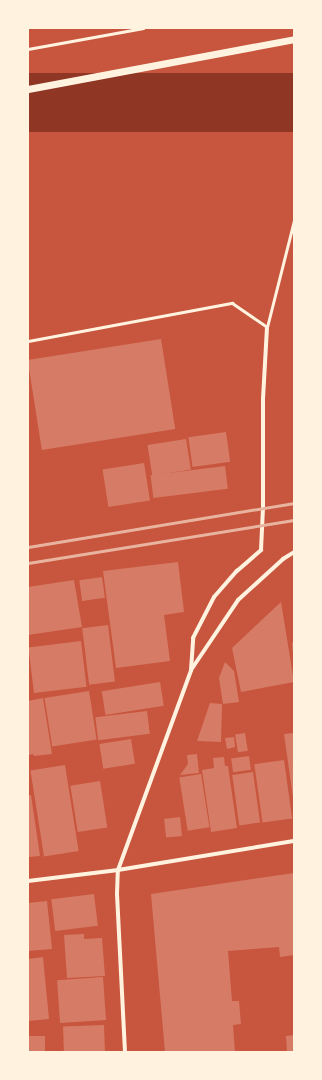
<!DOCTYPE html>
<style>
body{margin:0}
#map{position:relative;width:322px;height:1080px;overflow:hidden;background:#c8553d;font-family:Raleway,sans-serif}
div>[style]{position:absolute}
.water>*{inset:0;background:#8f3625;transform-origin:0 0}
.building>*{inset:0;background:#d67c66;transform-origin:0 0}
.path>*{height:2.5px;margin:-1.25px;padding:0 1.25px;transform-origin:1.25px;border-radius:1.25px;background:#fff3e0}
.service>*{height:3px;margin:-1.5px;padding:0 1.5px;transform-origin:1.5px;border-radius:1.5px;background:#fff3e0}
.minor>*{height:4px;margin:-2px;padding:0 2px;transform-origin:2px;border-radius:2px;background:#fff3e0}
.tertiary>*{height:7px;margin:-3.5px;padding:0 3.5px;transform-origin:3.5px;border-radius:3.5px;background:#fff3e0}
.rail>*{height:3px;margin:-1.5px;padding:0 1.5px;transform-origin:1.5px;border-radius:1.5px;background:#e9b49f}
span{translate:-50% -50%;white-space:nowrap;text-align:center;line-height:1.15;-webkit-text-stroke:4px #fff3e0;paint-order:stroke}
.frame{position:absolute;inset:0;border:29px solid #fff3e0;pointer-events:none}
</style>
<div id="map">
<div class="water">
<i style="left:294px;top:73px;width:59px;height:271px;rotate:90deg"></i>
</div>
<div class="building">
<i style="left:161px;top:339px;width:91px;height:135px;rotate:81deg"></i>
<i style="left:226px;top:432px;width:30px;height:38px;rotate:82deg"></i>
<i style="left:186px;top:439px;width:31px;height:39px;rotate:81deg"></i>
<i style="left:144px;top:463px;width:38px;height:42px;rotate:81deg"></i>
<i style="left:225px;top:466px;width:23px;height:75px;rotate:83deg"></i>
<i style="clip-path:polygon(178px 562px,184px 612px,164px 615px,170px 661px,116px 668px,103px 571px)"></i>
<i style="left:102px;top:577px;width:21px;height:23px;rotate:82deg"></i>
<i style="clip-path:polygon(74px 580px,82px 627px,28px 635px,28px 587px)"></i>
<i style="clip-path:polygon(281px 602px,294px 682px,241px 692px,232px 648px)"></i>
<i style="left:108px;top:625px;width:57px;height:26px;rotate:83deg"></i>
<i style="left:81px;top:641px;width:46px;height:53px;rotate:83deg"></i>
<i style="clip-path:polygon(294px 642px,294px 654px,293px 654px,292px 643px)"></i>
<i style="clip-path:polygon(225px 662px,234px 671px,239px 702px,223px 704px,219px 678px)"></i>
<i style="left:160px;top:682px;width:24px;height:59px;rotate:81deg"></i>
<i style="left:89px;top:691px;width:49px;height:45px;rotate:81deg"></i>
<i style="clip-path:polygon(43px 698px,52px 754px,34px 756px,33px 754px,28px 755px,28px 701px)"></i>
<i style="clip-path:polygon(210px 703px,222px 704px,221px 742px,197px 741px)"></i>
<i style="left:147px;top:711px;width:23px;height:52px;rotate:83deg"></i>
<i style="left:245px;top:733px;width:18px;height:10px;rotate:81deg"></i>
<i style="clip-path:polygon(294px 733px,294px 797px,293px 798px,284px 734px)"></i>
<i style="clip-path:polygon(234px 737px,235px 747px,227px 749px,225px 738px)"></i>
<i style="left:131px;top:739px;width:25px;height:32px;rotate:81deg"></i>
<i style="clip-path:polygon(197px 754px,199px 773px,180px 775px,188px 764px,187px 755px)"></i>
<i style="left:249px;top:756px;width:14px;height:18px;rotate:82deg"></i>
<i style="clip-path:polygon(224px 757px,225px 766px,228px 766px,237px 828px,211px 832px,202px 770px,214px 768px,213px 758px)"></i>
<i style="left:284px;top:760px;width:59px;height:30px;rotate:82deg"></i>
<i style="left:65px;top:765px;width:87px;height:35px;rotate:81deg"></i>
<i style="left:253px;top:772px;width:51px;height:21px;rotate:82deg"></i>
<i style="left:201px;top:774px;width:54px;height:22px;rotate:81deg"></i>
<i style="left:100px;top:781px;width:47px;height:30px;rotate:81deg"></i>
<i style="clip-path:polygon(31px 795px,40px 856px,28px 857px,28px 796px)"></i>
<i style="left:180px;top:817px;width:19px;height:16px;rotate:84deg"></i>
<i style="clip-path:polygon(294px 873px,294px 955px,280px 957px,279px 947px,228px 951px,232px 1001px,239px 1001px,241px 1024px,233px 1025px,235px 1052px,165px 1052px,151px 894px)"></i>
<i style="left:94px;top:894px;width:32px;height:43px;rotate:83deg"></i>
<i style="clip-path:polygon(47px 901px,52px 949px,28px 951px,28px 903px)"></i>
<i style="clip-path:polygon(84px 934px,84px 939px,102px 938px,105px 976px,67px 978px,64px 935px)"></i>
<i style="clip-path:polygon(43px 957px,49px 1019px,28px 1021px,28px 959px)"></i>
<i style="left:103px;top:977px;width:43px;height:46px;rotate:86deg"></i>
<i style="left:104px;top:1025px;width:27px;height:41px;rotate:88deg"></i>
<i style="clip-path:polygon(294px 1035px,294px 1052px,287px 1052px,286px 1036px)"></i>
<i style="left:28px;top:1036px;width:17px;height:16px"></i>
</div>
<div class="path">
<i style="left:28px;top:49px;width:117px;rotate:-10.3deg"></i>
</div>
<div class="service">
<i style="left:28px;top:341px;width:208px;rotate:-10.6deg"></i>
<i style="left:232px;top:303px;width:42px;rotate:34.4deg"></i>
<i style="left:267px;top:327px;width:110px;rotate:-75.8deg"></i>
</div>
<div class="minor">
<i style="left:191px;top:670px;width:32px;rotate:-86deg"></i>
<i style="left:193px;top:638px;width:46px;rotate:-62.9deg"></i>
<i style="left:214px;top:597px;width:35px;rotate:-49deg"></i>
<i style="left:237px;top:571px;width:32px;rotate:-41deg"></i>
<i style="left:261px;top:550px;width:42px;rotate:-87.3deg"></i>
<i style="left:263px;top:508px;width:109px;rotate:-90deg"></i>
<i style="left:263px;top:399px;width:72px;rotate:-86.8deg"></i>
<i style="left:28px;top:881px;width:91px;rotate:-7deg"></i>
<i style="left:118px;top:870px;width:178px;rotate:-9.4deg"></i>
<i style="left:125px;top:1052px;width:158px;rotate:-92.9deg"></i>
<i style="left:117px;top:894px;width:24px;rotate:-88deg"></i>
<i style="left:118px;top:870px;width:213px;rotate:-69.9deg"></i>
<i style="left:191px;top:670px;width:84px;rotate:-56.1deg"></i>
<i style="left:238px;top:600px;width:61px;rotate:-42.3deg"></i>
<i style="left:283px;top:559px;width:13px;rotate:-32deg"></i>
</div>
<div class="tertiary">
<i style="left:28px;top:89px;width:271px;rotate:-10.6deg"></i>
</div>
<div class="rail">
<i style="left:28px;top:547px;width:270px;rotate:-9.4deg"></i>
<i style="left:28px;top:563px;width:269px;rotate:-9.2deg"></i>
</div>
<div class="frame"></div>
</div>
